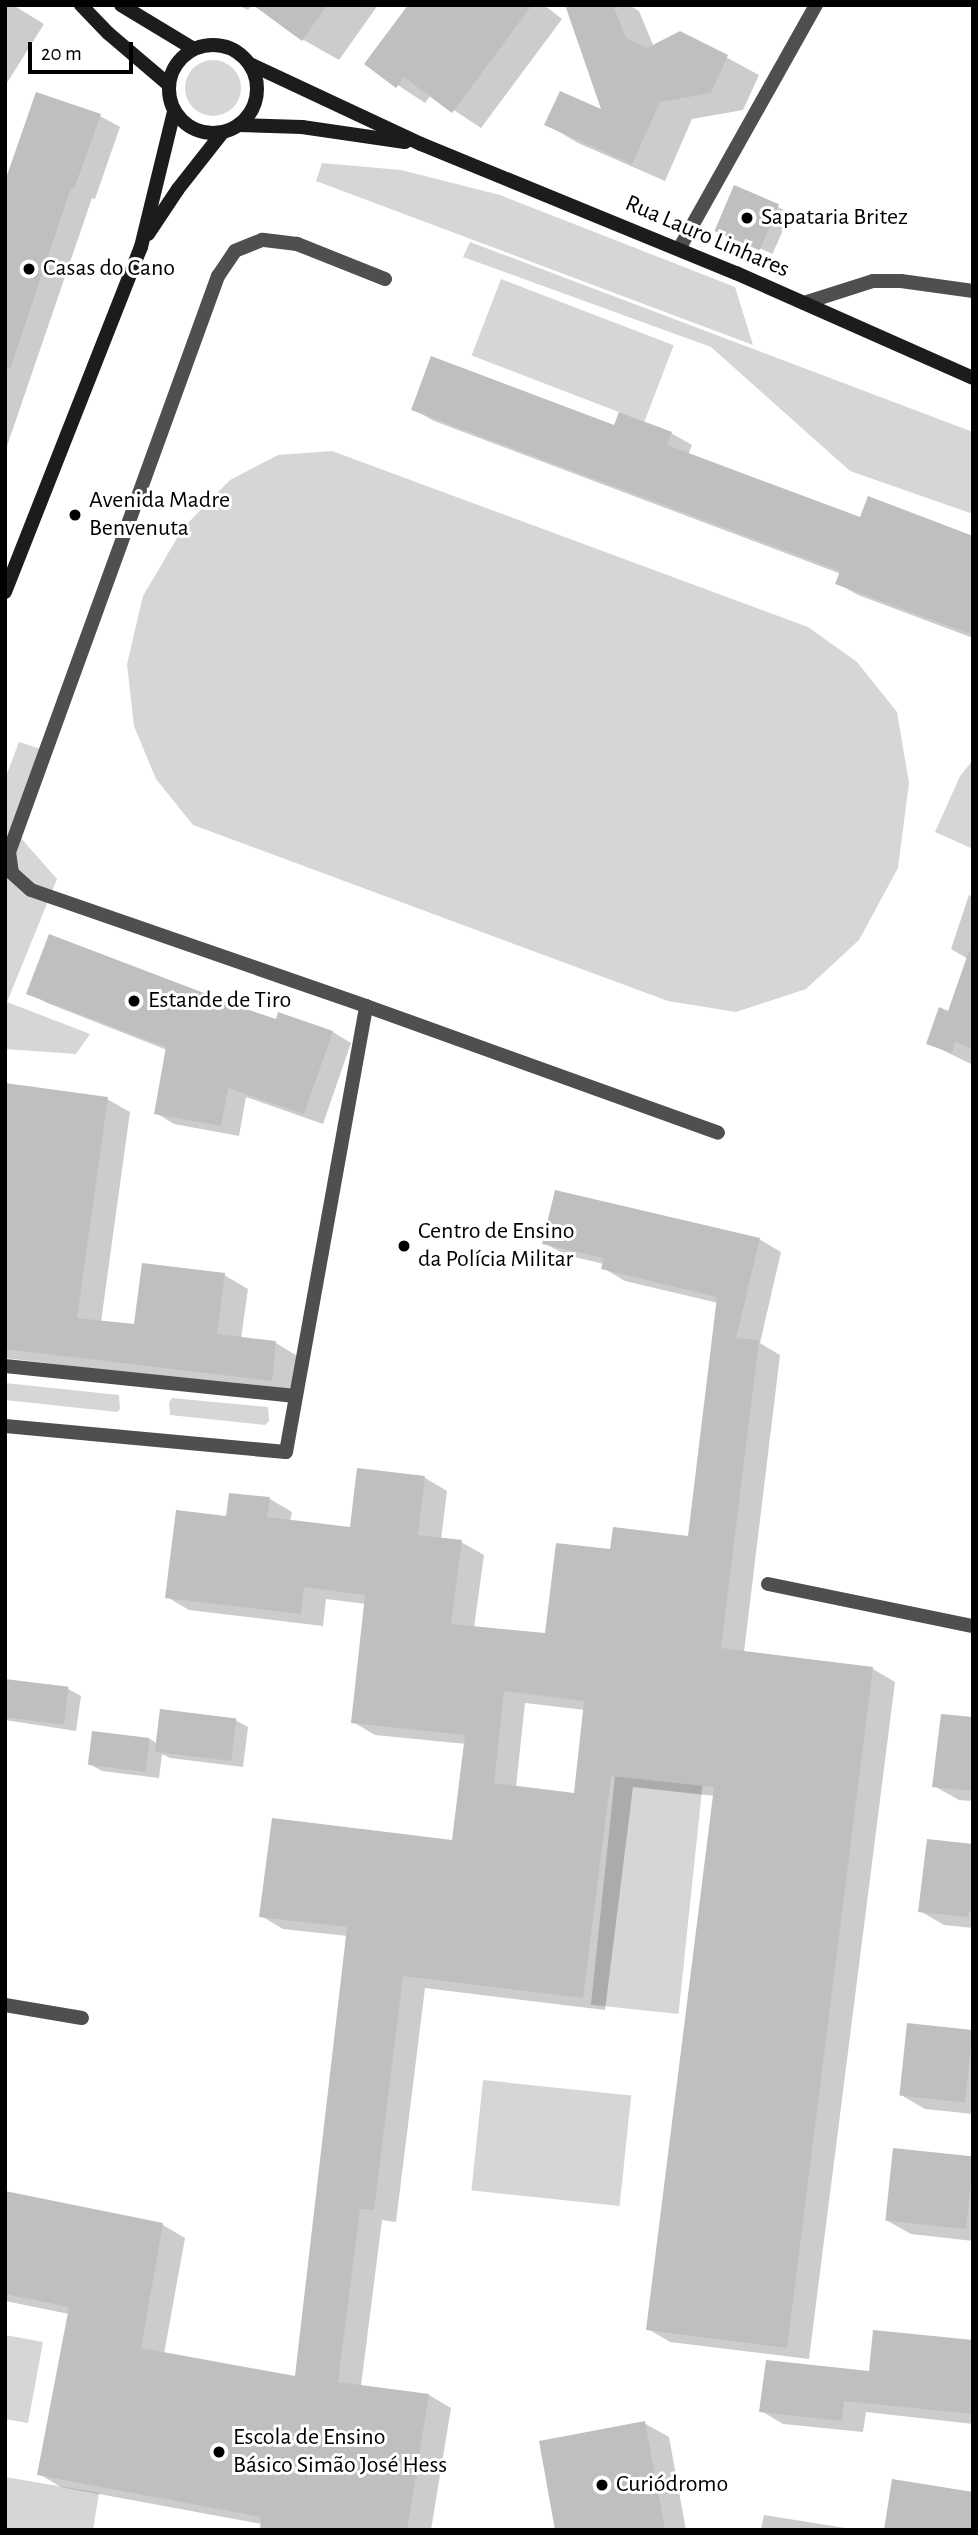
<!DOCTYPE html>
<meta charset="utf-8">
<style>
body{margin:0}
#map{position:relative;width:978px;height:2535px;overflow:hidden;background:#fff;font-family:"Alegreya Sans",sans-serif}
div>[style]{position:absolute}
.green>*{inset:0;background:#d6d6d6;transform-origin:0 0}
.round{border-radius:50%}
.shadow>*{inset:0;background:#0003;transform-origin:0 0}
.building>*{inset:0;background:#bfbfbf;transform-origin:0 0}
.service>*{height:14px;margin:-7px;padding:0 7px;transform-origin:7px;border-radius:7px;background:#4f4f4f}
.minor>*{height:14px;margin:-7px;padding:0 7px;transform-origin:7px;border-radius:7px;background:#4f4f4f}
.secondary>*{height:14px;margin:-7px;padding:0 7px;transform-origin:7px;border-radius:7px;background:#1c1c1c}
.secondary>.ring{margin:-7px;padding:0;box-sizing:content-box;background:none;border:14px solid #1c1c1c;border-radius:50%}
.dots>*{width:19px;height:19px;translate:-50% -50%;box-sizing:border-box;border:4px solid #fff;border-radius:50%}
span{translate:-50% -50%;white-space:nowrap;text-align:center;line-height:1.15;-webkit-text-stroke:6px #fff;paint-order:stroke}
.poi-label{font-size:24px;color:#000}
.left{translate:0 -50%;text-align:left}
.street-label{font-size:24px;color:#000}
.frame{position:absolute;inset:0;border:7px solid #000;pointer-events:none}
.scale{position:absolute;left:28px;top:42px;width:105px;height:32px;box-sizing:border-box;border:4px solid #000;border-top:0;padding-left:9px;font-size:21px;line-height:24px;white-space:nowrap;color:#000;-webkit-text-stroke:5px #fff;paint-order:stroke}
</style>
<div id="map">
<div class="green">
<i class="round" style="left:185px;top:60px;width:56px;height:56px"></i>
<i style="clip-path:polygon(322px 163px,401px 170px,500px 195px,735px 287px,753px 345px,316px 181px)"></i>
<i style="clip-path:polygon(470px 242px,973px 432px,973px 514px,850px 471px,711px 347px,463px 257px)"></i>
<i style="left:501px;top:279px;width:185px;height:82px;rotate:21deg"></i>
<i style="clip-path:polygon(332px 451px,808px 627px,857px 662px,897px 712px,909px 783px,898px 868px,859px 940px,806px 989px,736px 1012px,668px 1001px,193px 825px,156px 779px,134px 726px,127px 664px,143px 596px,183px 528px,230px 480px,278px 455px)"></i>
<i style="clip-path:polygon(19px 742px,50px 752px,20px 837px,57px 879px,7px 1002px,90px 1034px,76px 1054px,5px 1049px,5px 779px)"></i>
<i style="clip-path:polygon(973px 760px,973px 849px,935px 832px,960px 776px)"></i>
<i style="clip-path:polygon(5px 1383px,119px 1395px,120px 1409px,117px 1412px,5px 1400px)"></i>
<i style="clip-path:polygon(172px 1398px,268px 1407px,269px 1421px,265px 1425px,170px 1415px,169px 1403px)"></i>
<i style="left:615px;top:1776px;width:88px;height:230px;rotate:6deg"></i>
<i style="left:483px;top:2080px;width:149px;height:111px;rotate:6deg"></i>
<i style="clip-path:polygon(5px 2335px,43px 2342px,28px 2423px,5px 2419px)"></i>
<i style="clip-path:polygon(5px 2477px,99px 2493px,93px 2530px,5px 2530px)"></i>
</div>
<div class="shadow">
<i style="clip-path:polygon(5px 5px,13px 5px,44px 24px,5px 86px)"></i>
<i style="clip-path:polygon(238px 5px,252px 5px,248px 10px)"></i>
<i style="clip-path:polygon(256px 5px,378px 5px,339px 60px,302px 39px)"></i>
<i style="clip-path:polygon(497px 5px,544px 5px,562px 19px,481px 128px,431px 95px,425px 103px,366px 64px)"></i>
<i style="clip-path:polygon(569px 5px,629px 5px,639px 11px,654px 47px,681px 33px,759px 75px,743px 110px,692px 119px,665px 181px,578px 143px,546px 124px,604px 112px)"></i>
<i style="clip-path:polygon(100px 116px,120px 127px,95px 199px,92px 198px,5px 452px,5px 186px)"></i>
<i style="left:735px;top:188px;width:61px;height:45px;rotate:24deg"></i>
<i style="clip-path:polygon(413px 409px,671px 433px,692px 445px,688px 455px,861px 520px,973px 538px,973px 638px,858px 595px,837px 583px,841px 574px,434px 421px)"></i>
<i style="clip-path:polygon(969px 895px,973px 897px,973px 1065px,928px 1043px,949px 1013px,968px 959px,951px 949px)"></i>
<i style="clip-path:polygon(29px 993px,277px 1022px,333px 1032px,351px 1043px,323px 1124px,246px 1097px,239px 1136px,174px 1124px,156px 1113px,167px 1050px,47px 1003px)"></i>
<i style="clip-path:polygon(5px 1085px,107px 1099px,130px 1112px,101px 1322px,136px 1326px,224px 1275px,248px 1289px,241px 1339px,276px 1343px,299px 1357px,295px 1393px,5px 1358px)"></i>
<i style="clip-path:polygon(evenodd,759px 1239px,781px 1252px,760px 1343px,780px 1355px,744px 1652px,873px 1669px,895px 1682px,809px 2359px,670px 2342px,648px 2329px,715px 1796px,633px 1787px,605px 2010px,425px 1988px,396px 2222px,382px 2220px,361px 2386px,429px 2395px,451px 2408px,431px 2530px,261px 2530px,262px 2524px,61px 2487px,39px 2474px,69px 2314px,5px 2301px,5px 2193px,163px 2225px,185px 2238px,164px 2354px,297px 2378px,348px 1936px,283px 1929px,261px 1916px,454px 1842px,466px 1744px,375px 1735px,353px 1722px,366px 1604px,326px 1599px,323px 1626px,189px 1610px,167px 1597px,228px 1518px,270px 1499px,292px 1512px,290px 1521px,351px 1529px,425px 1478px,447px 1491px,441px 1540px,461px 1542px,484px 1555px,474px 1628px,546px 1635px,612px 1551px,689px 1538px,718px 1303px,625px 1281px,603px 1268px,604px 1264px,566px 1255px,544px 1243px,759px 1239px,525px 1703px,585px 1710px,576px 1795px,516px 1787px,525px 1703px)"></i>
<i style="clip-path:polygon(5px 1681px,68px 1689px,81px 1696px,76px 1731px,5px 1720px)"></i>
<i style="clip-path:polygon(973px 1719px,973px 1801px,959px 1800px,934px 1786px)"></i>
<i style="clip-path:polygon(235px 1720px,248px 1727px,243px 1767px,170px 1758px,162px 1754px,159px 1778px,102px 1771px,89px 1764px,150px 1739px,158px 1744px)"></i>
<i style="clip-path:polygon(973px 1846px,973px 1928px,944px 1925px,920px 1911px)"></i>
<i style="clip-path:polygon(973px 2032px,973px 2114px,925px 2109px,901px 2095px)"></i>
<i style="clip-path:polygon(973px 2159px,973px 2241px,911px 2234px,886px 2220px)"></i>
<i style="clip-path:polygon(973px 2342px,973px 2424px,866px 2412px,863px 2432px,783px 2424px,761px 2411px)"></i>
<i style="clip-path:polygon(644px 2423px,669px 2437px,686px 2530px,557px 2530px)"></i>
<i style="clip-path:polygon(764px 2515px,858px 2530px,761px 2530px)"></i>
</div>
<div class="building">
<i style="clip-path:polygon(253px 5px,327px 5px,302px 41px)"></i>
<i style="clip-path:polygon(408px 5px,532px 5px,452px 113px,404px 77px,396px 88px,364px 64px)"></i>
<i style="clip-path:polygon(565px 5px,613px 5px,626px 38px,647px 48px,680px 31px,728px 55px,711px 93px,660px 102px,632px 164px,544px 125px,560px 91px,601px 109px)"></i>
<i style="clip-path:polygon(36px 92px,101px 114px,74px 189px,71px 188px,10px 369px,5px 368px,5px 181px)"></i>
<i style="left:734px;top:185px;width:49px;height:50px;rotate:23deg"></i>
<i style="clip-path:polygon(431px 356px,614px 425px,619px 412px,672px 432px,667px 445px,860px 517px,868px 496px,973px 536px,973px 635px,835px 584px,840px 571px,411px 410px)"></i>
<i style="clip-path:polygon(49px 934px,246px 1009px,276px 1019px,278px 1012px,333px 1031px,304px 1114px,228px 1088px,221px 1126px,154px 1114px,166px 1047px,26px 994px)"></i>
<i style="clip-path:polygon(969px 951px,973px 951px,973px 1049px,955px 1042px,952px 1053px,926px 1044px,939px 1007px,948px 1011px)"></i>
<i style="clip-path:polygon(5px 1083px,108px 1097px,77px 1318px,134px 1324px,142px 1263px,225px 1273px,217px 1334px,276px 1341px,272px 1381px,5px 1349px)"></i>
<i style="clip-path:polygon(evenodd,555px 1190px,760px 1238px,736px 1338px,759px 1340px,721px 1648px,873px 1667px,787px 2348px,646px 2330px,714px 1787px,611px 1776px,583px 1998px,403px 1976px,374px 2210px,360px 2209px,338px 2382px,429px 2394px,407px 2530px,260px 2530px,261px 2517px,37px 2475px,69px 2307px,5px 2294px,5px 2191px,163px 2223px,141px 2348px,295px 2376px,347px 1927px,259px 1917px,272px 1818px,452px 1840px,465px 1735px,351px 1723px,365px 1595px,304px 1587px,301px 1614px,165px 1598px,176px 1510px,226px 1516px,229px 1493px,270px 1497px,267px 1517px,350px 1527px,357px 1468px,425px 1476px,418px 1535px,462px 1540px,451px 1624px,545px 1633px,556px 1543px,610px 1549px,613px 1527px,688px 1536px,717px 1297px,601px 1269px,604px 1258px,542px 1244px,555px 1190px,504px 1691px,584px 1701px,574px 1793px,494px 1783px,504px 1691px)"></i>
<i style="left:5px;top:1679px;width:64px;height:38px;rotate:7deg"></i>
<i style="left:160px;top:1709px;width:77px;height:43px;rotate:7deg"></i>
<i style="clip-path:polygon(941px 1714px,973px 1717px,973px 1791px,932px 1787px)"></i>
<i style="left:92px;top:1731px;width:58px;height:34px;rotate:7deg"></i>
<i style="clip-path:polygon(927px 1839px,973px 1844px,973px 1912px,969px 1912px,968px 1917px,918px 1912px)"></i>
<i style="left:907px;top:2023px;width:66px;height:73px;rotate:6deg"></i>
<i style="left:893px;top:2148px;width:81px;height:73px;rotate:6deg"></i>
<i style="clip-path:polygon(873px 2330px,973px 2340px,973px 2414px,844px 2401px,842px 2421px,759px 2412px,766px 2360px,869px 2371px)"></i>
<i style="clip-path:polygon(645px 2421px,665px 2530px,555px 2530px,539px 2441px)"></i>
<i style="clip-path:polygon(892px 2479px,973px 2492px,973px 2530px,884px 2530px)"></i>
</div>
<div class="service">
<i style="left:385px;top:279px;width:95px;rotate:-158.3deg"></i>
<i style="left:297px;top:244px;width:35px;rotate:-173deg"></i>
<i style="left:262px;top:240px;width:29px;rotate:158deg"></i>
<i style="left:235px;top:251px;width:30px;rotate:124deg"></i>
<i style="left:218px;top:276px;width:613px;rotate:109.94deg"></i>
<i style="left:9px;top:852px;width:21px;rotate:82deg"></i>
<i style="left:12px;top:873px;width:25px;rotate:42deg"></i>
<i style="left:31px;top:890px;width:355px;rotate:19.1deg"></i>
<i style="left:366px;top:1006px;width:374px;rotate:19.8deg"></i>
<i style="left:804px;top:303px;width:72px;rotate:-17.7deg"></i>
<i style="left:873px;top:281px;width:28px"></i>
<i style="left:901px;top:281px;width:73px;rotate:7.9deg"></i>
<i style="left:5px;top:1366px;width:292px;rotate:5.9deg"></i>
<i style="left:5px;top:1426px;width:282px;rotate:5.3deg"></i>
<i style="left:286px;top:1452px;width:453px;rotate:-79.8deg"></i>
<i style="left:5px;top:2005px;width:78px;rotate:9.6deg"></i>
</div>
<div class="minor">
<i style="left:679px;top:249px;width:280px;rotate:-60.7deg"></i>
<i style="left:768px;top:1584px;width:209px;rotate:11.6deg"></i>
</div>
<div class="secondary">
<i style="left:81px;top:5px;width:39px;rotate:46deg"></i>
<i style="left:108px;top:33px;width:80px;rotate:40.4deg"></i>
<i style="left:121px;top:5px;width:85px;rotate:31.1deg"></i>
<i class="ring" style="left:169px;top:45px;width:74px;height:74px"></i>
<i style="left:250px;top:64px;width:189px;rotate:25.1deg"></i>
<i style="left:421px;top:144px;width:340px;rotate:22.3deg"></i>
<i style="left:736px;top:273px;width:259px;rotate:23.9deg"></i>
<i style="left:238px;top:125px;width:64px;rotate:1.8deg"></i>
<i style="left:302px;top:127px;width:104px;rotate:8.3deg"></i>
<i style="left:148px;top:234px;width:54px;rotate:-56.3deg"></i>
<i style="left:178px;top:189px;width:71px;rotate:-51.8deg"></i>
<i style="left:5px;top:592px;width:371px;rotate:-68.5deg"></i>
<i style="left:141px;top:247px;width:139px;rotate:-76.3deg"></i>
</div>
<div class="dots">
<i style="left:747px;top:218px;background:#000"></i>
<i style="left:29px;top:269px;background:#000"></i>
<i style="left:75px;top:515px;background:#000"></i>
<i style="left:134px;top:1001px;background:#000"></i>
<i style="left:404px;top:1246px;background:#000"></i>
<i style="left:219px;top:2452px;background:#000"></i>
<i style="left:602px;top:2485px;background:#000"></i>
</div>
<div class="poi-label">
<span class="left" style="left:761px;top:218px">Sapataria Britez</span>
<span class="left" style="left:43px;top:269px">Casas do Cano</span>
<span class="left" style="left:89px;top:515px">Avenida Madre<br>Benvenuta</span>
<span class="left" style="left:148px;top:1001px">Estande de Tiro</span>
<span class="left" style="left:418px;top:1246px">Centro de Ensino<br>da Polícia Militar</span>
<span class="left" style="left:233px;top:2452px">Escola de Ensino<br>Básico Simão José Hess</span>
<span class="left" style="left:616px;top:2485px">Curiódromo</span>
</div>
<div class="street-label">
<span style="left:707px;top:237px;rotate:23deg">Rua Lauro Linhares</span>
</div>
<div class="frame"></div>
<div class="scale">20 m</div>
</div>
